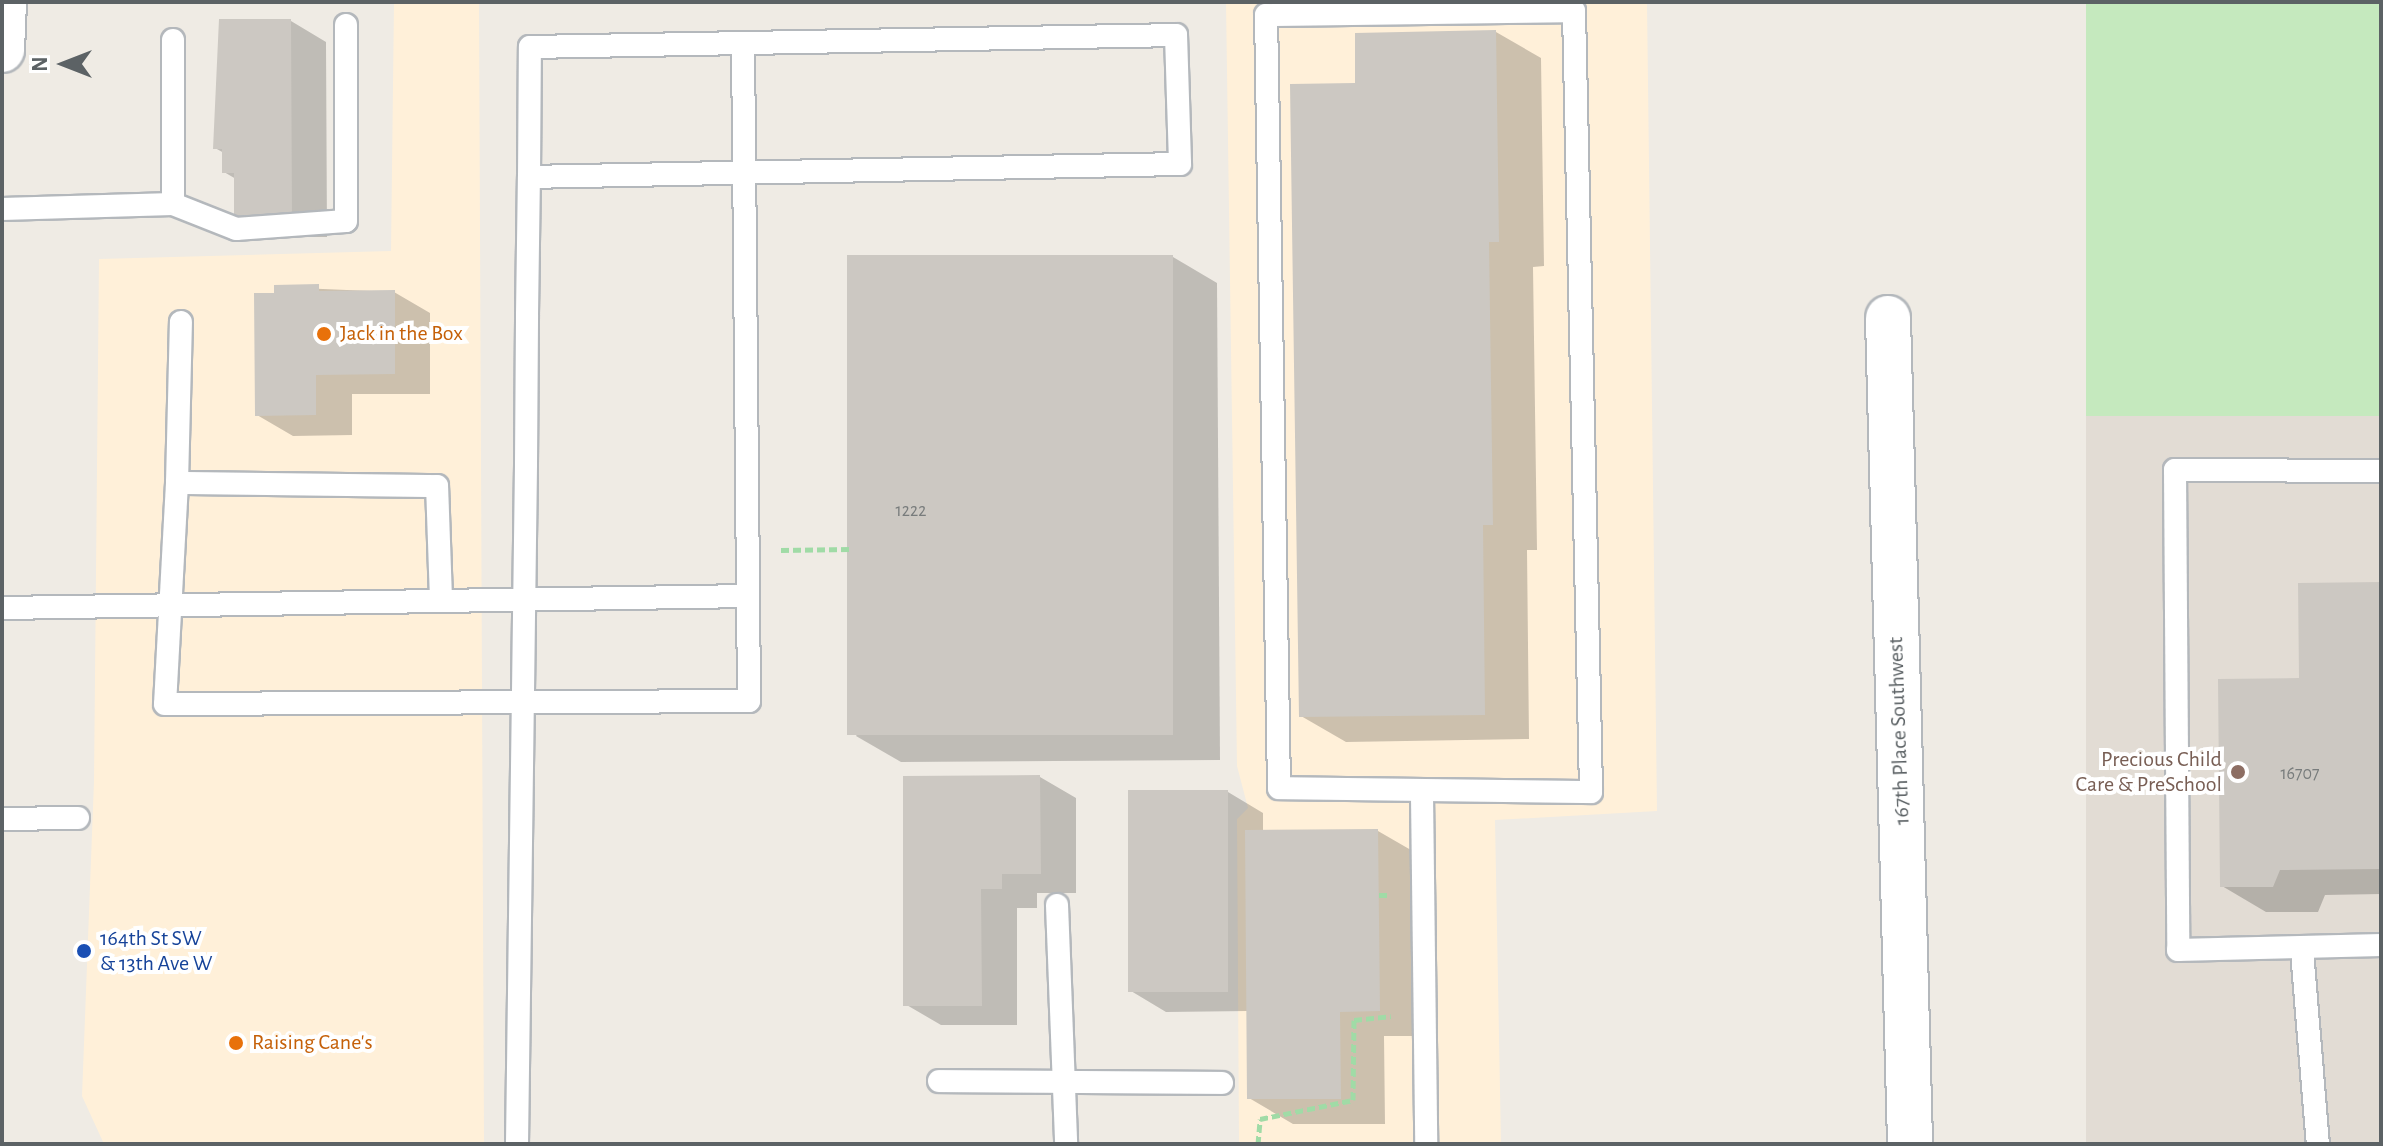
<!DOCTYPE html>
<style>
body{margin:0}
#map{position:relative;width:2383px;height:1146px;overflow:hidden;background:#efebe4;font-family:"Alegreya Sans",sans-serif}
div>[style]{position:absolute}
.commercial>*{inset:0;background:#fff0d9}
.education>*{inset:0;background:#e2dcd4;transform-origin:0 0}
.green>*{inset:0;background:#c5e9be;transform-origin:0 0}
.shadow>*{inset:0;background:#0003}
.building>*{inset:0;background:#ccc8c2;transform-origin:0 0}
.path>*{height:5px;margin-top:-2.5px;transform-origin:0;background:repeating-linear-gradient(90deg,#a0dba6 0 8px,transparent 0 12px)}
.roads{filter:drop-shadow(2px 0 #b4b8bc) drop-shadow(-2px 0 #b4b8bc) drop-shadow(0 2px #b4b8bc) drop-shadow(0 -2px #b4b8bc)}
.lane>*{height:22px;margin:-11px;padding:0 11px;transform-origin:11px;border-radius:11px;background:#fff}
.street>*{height:44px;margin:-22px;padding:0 22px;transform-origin:22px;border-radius:22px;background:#fff}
.secondary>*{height:44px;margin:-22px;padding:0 22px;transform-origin:22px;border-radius:22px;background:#fff}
.dots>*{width:22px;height:22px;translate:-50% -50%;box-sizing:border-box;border:4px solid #fff;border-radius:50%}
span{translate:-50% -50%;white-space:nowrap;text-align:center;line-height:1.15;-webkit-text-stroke:8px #fff;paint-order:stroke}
.number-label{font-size:18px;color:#787c7c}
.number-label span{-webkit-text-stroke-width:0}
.food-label{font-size:22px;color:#c56008}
.left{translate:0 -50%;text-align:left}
.street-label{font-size:22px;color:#5c6265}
.education-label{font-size:22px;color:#785e54}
.right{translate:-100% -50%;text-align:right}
.transit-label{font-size:22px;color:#164399}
.frame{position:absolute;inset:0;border:4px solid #5c6265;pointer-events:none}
.north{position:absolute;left:24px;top:24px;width:80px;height:80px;-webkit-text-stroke:6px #fff;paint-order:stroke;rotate:270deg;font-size:22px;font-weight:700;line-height:32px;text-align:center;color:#5c6265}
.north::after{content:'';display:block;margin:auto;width:28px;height:36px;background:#5c6265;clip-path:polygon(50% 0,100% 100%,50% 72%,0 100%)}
</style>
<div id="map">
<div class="commercial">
<i style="clip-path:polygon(394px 2px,479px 2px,484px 1144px,104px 1144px,82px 1096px,94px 781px,99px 259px,391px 251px)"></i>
<i style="clip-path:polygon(1226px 2px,1647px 2px,1657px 811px,1495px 820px,1501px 1144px,1239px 1144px,1237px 819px,1248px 808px,1237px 766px)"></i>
</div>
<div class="education">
<i style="left:2086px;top:2px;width:295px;height:1142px"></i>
</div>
<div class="green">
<i style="left:2086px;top:2px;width:295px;height:414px"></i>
</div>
<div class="shadow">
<i style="clip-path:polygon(291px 21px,326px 42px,327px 237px,271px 237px,236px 216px,236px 179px,224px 172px,224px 153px,215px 148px)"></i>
<i style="clip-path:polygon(1496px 32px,1541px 58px,1544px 266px,1533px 267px,1537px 550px,1527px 550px,1529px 739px,1346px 742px,1301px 716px,1357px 85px)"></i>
<i style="clip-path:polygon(1173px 257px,1217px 283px,1220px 760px,901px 762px,856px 736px)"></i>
<i style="clip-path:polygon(276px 287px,394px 292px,430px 313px,430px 394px,352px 394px,352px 435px,293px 436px,257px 415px)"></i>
<i style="clip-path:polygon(2381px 584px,2381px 894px,2325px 895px,2318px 912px,2266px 912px,2222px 886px,2301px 680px)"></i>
<i style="clip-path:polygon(1040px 777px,1076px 798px,1076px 893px,1037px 893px,1037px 908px,1017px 908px,1017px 1025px,941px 1025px,905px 1004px)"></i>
<i style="clip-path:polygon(1228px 792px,1263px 813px,1263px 832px,1378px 831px,1423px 857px,1424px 1036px,1384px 1036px,1385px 1124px,1293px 1124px,1249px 1098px,1248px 1011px,1166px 1012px,1131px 991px)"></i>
</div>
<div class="building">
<i style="clip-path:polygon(219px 19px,291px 19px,292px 217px,234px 217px,234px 173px,222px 173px,222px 149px,213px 149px)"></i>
<i style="clip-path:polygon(1496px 30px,1499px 242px,1489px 242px,1493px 525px,1483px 525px,1485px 715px,1299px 717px,1290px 84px,1355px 83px,1355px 33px)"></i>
<i style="left:1173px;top:255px;width:480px;height:326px;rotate:90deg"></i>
<i style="clip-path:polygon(319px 284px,319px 291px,395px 290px,395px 374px,316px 375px,316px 415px,255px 416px,254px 293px,274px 293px,274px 285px)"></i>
<i style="clip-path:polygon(2381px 582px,2381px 869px,2280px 870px,2273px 887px,2220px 887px,2218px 679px,2299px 678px,2298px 583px)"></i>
<i style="clip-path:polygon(1040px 775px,1041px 874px,1002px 874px,1002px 889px,981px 889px,982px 1006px,903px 1006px,903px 776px)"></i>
<i style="left:1228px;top:790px;width:202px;height:100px;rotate:90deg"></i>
<i style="clip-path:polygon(1378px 829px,1380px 1011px,1340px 1012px,1341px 1099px,1247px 1099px,1245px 830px)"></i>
</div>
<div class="path">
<i style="left:781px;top:550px;width:70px;rotate:-0.8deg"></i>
<i style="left:1379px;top:895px;width:12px"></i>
<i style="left:1258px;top:1144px;width:25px;rotate:-85deg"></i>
<i style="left:1260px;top:1119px;width:95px;rotate:-11.5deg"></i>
<i style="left:1353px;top:1100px;width:80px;rotate:-89.3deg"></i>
<i style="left:1354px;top:1020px;width:37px;rotate:-6deg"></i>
</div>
<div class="roads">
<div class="lane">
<i style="left:1574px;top:11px;width:781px;rotate:88.75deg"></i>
<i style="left:1591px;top:792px;width:312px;rotate:-179.3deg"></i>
<i style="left:1279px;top:788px;width:773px;rotate:-90.96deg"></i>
<i style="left:1266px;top:15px;width:308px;rotate:-0.7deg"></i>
<i style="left:173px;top:204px;width:68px;rotate:21.6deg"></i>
<i style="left:236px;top:229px;width:110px;rotate:-4.2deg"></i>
<i style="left:346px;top:221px;width:196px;rotate:-90deg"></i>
<i style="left:2px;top:209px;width:171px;rotate:-1.7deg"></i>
<i style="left:173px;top:204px;width:164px;rotate:-90deg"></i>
<i style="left:2381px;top:471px;width:206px;rotate:-179.7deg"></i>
<i style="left:2175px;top:470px;width:480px;rotate:89.6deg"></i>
<i style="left:2178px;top:950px;width:203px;rotate:-1.4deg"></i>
<i style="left:177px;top:483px;width:161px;rotate:-88.6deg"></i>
<i style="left:441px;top:599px;width:113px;rotate:-92deg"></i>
<i style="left:437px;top:486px;width:260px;rotate:-179.3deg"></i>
<i style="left:177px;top:483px;width:221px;rotate:93.1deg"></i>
<i style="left:165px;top:704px;width:584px;rotate:-0.29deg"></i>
<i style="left:749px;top:701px;width:658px;rotate:-90.52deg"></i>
<i style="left:2px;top:608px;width:746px;rotate:-0.92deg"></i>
<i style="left:1422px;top:795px;width:349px;rotate:89.3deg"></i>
<i style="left:2px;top:819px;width:76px;rotate:-0.8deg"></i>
<i style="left:1057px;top:905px;width:239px;rotate:87.8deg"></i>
<i style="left:2302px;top:951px;width:194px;rotate:85.3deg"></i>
<i style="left:939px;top:1081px;width:283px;rotate:0.4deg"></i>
<i style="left:517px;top:1144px;width:680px;rotate:-89.24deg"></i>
<i style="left:526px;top:464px;width:149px;rotate:-89.6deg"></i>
<i style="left:527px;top:315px;width:138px;rotate:-89.2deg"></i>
<i style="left:529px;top:177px;width:130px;rotate:-89.6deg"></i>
<i style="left:530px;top:47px;width:646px;rotate:-1.06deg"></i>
<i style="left:1176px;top:35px;width:129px;rotate:88.2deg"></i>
<i style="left:1180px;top:164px;width:651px;rotate:178.86deg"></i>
</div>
<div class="street">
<i style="left:1888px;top:318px;width:826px;rotate:88.47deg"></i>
</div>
<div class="secondary">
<i style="left:2px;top:50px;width:48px;rotate:-87.6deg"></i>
</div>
</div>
<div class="dots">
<i style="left:324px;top:334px;background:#e8710a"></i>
<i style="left:2238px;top:772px;background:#8d6e63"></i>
<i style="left:84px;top:951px;background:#1a4fb4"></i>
<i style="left:236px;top:1043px;background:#e8710a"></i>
</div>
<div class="number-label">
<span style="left:911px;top:511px">1222</span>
<span style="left:2300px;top:774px">16707</span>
</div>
<div class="food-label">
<span class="left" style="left:340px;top:334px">Jack in the Box</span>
<span class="left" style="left:252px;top:1043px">Raising Cane's</span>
</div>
<div class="street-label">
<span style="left:1899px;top:731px;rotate:-92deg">167th Place Southwest</span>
</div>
<div class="education-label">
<span class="right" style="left:2222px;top:772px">Precious Child<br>Care &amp; PreSchool</span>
</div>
<div class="transit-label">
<span class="left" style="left:100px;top:951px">164th St SW<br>&amp; 13th Ave W</span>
</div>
<div class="frame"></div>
<div class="north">N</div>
</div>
